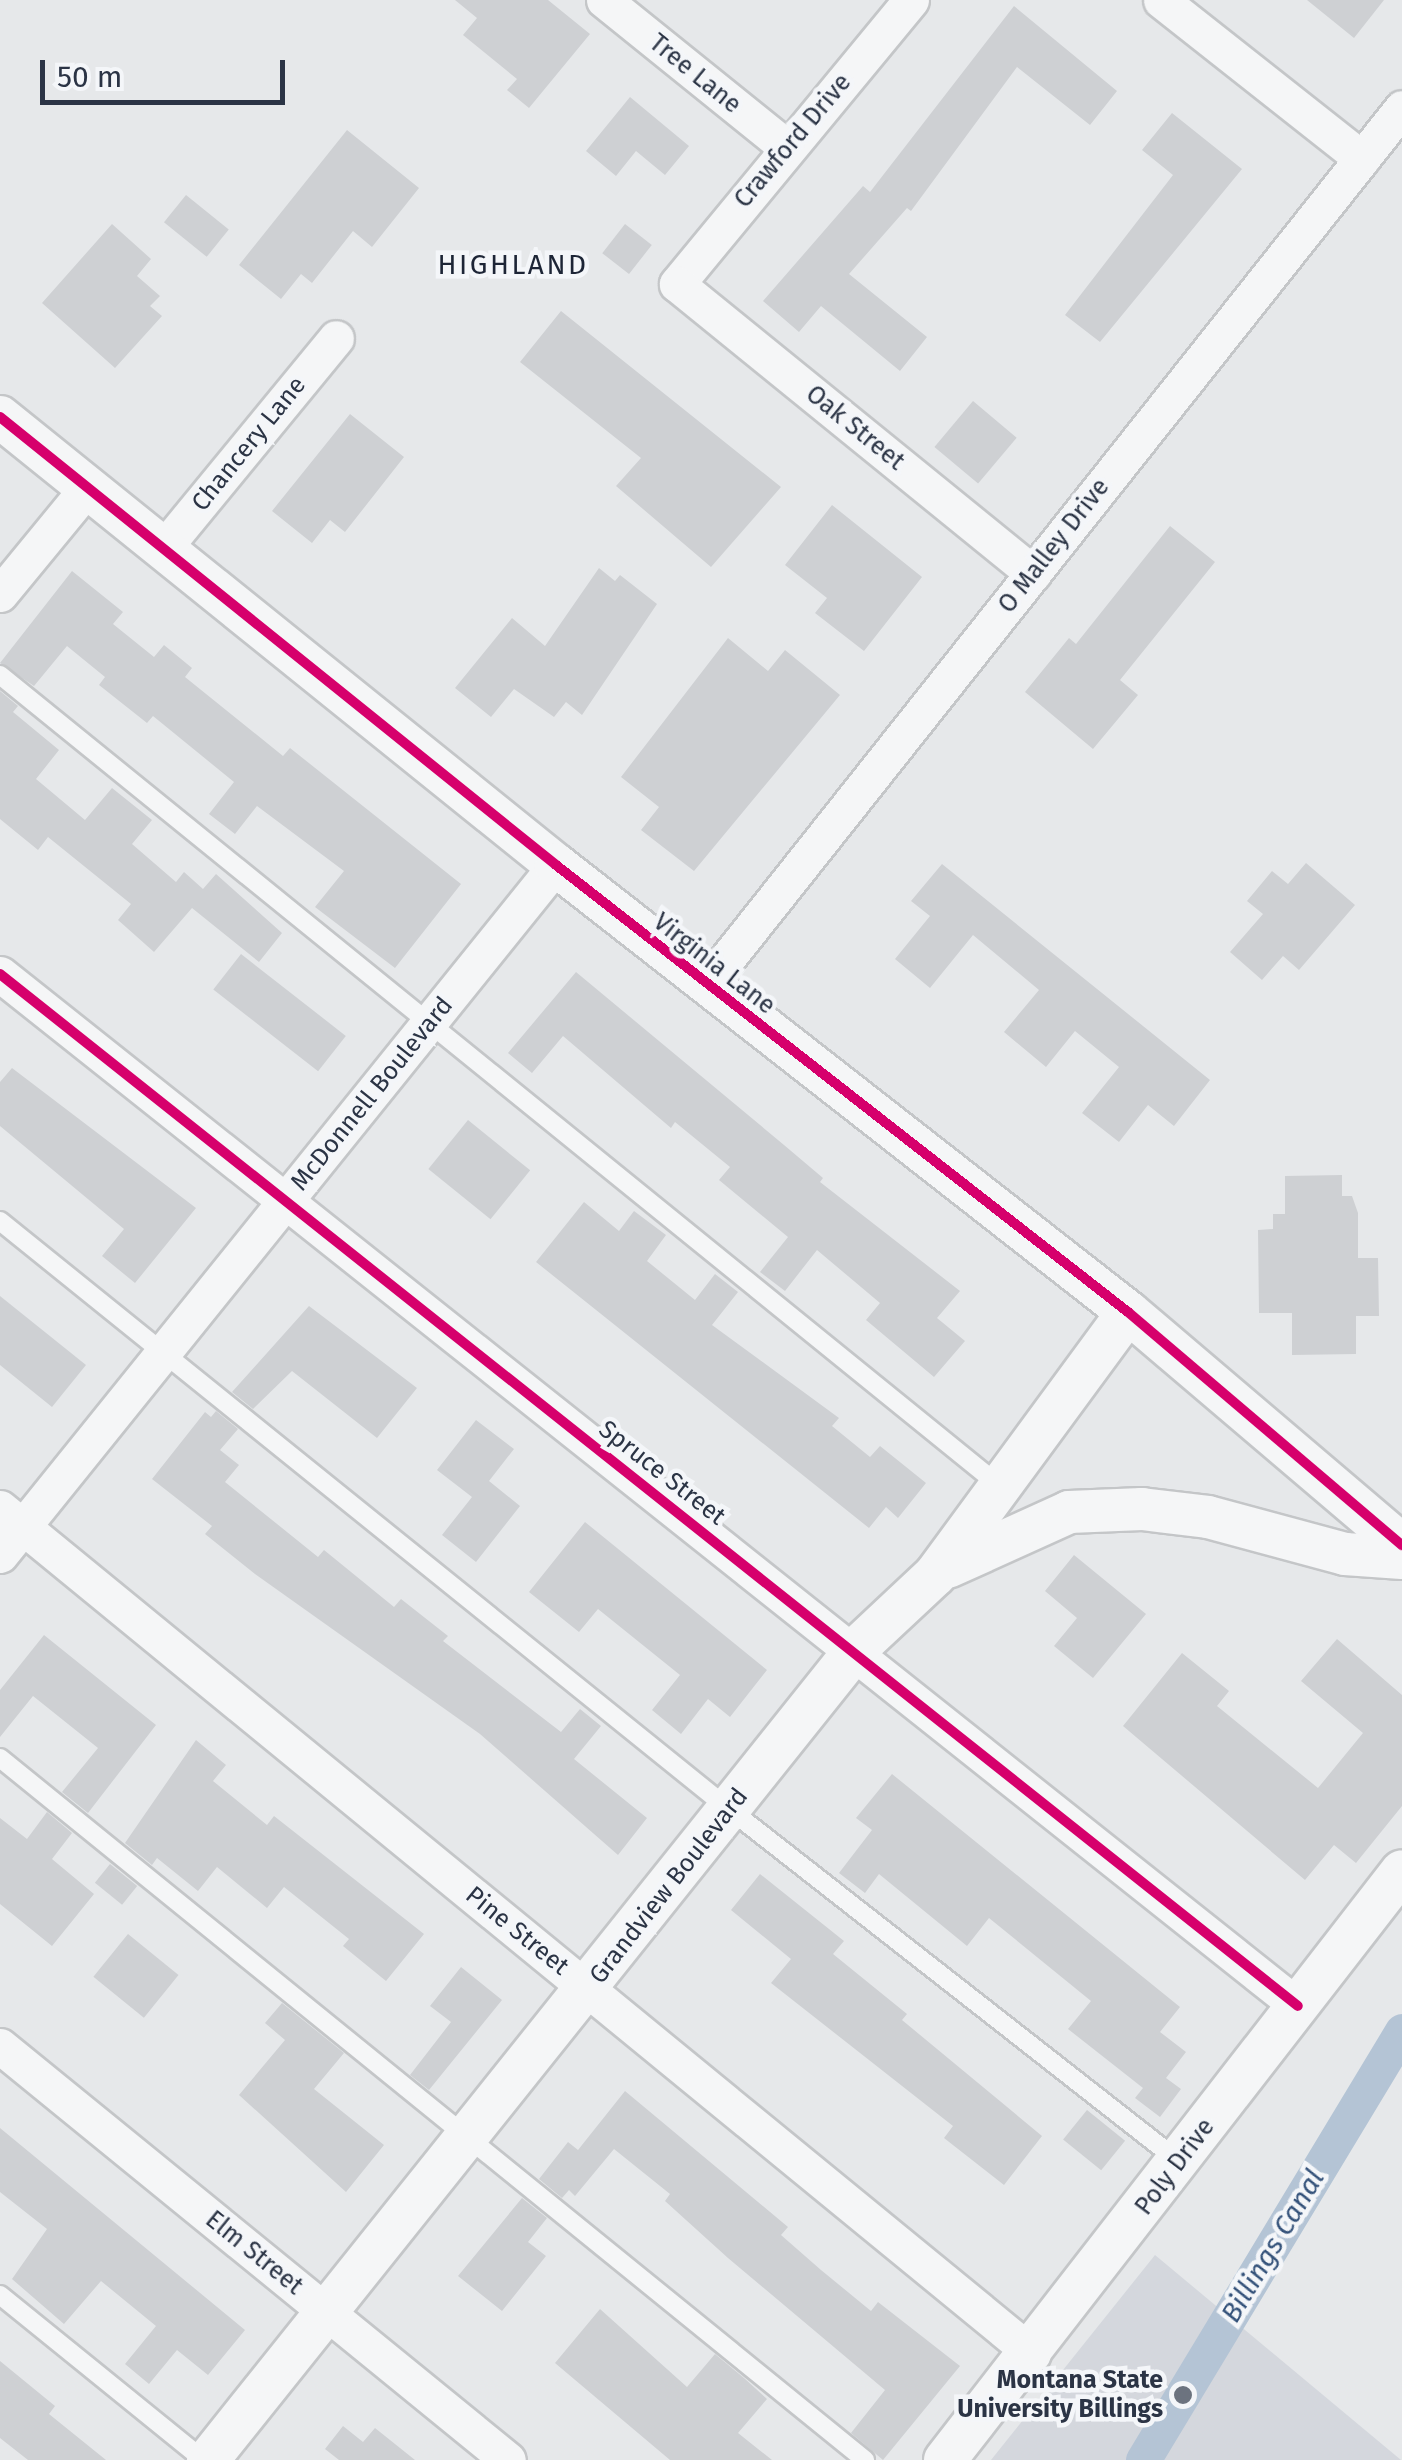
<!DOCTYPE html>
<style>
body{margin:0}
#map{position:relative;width:1402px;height:2460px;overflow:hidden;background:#e6e8ea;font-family:"Fira Sans",sans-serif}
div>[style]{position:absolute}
.built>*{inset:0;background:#d4d7dd}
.canal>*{height:35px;margin:-17.5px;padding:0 17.5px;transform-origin:17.5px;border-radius:17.5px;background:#b4c4d5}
.building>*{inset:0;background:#ced0d3;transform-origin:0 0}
.roads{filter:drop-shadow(2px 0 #c4c6c8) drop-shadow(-2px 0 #c4c6c8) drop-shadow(0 2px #c4c6c8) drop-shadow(0 -2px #c4c6c8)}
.service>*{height:18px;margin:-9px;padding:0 9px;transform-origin:9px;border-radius:9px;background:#f5f6f7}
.minor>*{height:35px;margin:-17.5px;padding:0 17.5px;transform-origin:17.5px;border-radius:17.5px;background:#f5f6f7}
.tertiary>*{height:42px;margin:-21px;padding:0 21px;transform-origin:21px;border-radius:21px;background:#f5f6f7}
.cycleway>*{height:10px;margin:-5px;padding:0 5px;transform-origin:5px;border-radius:5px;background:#d6006c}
.dots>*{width:28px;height:28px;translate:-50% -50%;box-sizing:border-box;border:5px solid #f4f6f9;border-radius:50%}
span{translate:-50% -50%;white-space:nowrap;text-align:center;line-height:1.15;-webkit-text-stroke:9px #f4f6f9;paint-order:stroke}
.street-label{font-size:25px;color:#2b3445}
.poi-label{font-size:25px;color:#2b3445;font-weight:700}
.right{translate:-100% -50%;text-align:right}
.neighbourhood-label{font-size:28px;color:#1d2536;letter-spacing:2.5px}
.water-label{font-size:28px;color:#34527a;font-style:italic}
.scale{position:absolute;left:40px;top:60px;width:245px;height:45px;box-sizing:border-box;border:5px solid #2b3445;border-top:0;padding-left:12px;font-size:30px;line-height:35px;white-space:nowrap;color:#2b3445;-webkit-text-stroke:8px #f4f6f9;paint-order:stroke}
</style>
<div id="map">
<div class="built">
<i style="clip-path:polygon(1155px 2255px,1401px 2460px,991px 2460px)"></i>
</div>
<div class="canal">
<i style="left:1143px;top:2460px;width:501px;rotate:-58.88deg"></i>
</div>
<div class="building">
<i style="clip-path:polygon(455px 0,548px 0,590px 34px,529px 108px,507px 90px,517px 79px,463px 35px,477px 18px)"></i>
<i style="clip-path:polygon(1307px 0,1384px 0,1354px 38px)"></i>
<i style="clip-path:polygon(1014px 6px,1117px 91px,1090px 125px,1017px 67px,911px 211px,907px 208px,849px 274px,927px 337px,900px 371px,821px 306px,799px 332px,763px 301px,863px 186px,870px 192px)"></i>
<i style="clip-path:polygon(630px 97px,689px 146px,665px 175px,636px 151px,616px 176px,586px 151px)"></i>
<i style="clip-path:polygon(1172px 113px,1242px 169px,1100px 342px,1065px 315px,1173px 175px,1142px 150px)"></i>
<i style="clip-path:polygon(347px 130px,419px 188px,372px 247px,353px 231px,312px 283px,301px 274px,281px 299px,239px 265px)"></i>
<i style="left:186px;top:195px;width:55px;height:35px;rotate:39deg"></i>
<i style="clip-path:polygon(112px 224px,151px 259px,137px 276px,160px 296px,150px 306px,162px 316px,115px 368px,42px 303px)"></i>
<i style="left:625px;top:224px;width:34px;height:37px;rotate:38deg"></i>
<i style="clip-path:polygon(561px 311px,781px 487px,711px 567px,616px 486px,641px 458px,520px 362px)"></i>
<i style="left:973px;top:401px;width:57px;height:60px;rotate:40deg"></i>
<i style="clip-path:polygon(350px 414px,404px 457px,345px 532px,330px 520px,312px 543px,272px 511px)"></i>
<i style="clip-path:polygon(832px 505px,922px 577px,864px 651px,815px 613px,827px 598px,785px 565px)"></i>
<i style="clip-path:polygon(1170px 526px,1215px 562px,1120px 680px,1138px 695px,1093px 749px,1025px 692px,1069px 638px,1076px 644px)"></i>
<i style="clip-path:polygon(599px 568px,615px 581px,620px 575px,657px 604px,582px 715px,566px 702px,554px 717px,514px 689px,491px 717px,455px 688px,512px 618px,545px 646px)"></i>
<i style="clip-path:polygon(72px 571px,123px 612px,113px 624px,154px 657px,164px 645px,192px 668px,185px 677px,283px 756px,290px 748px,461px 884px,395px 968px,315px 907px,344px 871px,257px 806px,235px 834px,209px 814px,234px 782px,153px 716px,147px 723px,99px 685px,105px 677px,67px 646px,34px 686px,0 663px)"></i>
<i style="clip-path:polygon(728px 638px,768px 671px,785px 650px,840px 695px,694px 871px,641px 830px,659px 807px,621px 777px)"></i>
<i style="clip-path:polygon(0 691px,18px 706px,13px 712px,59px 750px,36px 779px,85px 820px,112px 788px,152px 820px,132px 844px,176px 882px,184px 872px,203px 889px,216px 874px,282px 933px,259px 962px,192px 908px,154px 952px,118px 920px,131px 904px,48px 837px,38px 850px,0 819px)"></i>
<i style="clip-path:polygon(1306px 863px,1355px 905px,1299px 970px,1283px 956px,1262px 980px,1230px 952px,1263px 914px,1247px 901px,1272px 871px,1288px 884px)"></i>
<i style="clip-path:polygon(942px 864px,1210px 1080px,1174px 1126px,1148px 1105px,1119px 1142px,1082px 1113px,1119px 1067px,1075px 1031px,1046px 1067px,1004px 1032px,1039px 990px,973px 935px,930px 988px,895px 959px,930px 916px,911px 901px)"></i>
<i style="left:241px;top:954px;width:133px;height:45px;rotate:38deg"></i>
<i style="clip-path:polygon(576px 972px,784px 1145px,823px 1178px,820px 1182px,960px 1291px,937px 1318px,965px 1341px,934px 1377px,866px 1320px,880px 1303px,817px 1250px,785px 1291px,760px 1272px,788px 1237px,719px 1180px,730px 1167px,675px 1122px,671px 1128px,563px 1036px,532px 1073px,508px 1053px)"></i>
<i style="clip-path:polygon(12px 1068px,196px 1208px,135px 1283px,102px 1256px,124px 1229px,0 1126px,0 1082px)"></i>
<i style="left:468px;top:1120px;width:80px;height:63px;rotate:39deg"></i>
<i style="clip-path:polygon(1342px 1175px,1342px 1196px,1352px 1196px,1358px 1213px,1358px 1258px,1378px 1258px,1379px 1316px,1356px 1316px,1356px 1354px,1292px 1355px,1292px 1313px,1259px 1313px,1258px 1230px,1273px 1229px,1273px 1214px,1285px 1214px,1285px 1176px)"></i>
<i style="clip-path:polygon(584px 1202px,619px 1231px,634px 1211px,666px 1235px,647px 1261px,695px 1300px,715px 1274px,738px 1292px,712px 1325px,839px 1418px,832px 1426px,870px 1457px,880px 1446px,926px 1483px,898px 1518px,886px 1507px,869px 1528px,536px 1262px)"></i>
<i style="clip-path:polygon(0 1296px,86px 1365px,52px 1407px,0 1365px)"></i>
<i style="clip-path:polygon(309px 1306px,417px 1388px,377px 1438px,292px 1371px,253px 1409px,232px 1392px)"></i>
<i style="clip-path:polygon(216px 1411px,238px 1429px,220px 1450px,239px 1465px,225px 1482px,318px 1557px,324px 1550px,394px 1607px,401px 1599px,448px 1636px,443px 1641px,561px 1732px,580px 1709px,601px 1726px,574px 1759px,647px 1818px,618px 1855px,480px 1734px,255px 1574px,205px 1534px,212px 1526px,152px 1479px,205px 1412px,211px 1417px)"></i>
<i style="clip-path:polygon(476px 1420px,514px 1449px,489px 1481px,520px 1506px,476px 1562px,442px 1535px,472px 1497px,437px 1470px)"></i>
<i style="clip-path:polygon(585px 1522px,767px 1670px,730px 1717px,708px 1699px,681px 1734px,652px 1710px,680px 1675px,598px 1609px,579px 1632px,529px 1592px)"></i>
<i style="clip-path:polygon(1074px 1555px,1146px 1614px,1093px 1678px,1054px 1646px,1077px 1618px,1045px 1591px)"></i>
<i style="clip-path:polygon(44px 1635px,156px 1725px,88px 1813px,62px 1792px,98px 1748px,33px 1696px,0 1737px,0 1690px)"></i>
<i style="clip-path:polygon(1337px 1639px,1402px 1695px,1402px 1806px,1356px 1863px,1334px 1845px,1305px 1880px,1123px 1726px,1182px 1653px,1229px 1691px,1217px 1706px,1318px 1788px,1363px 1733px,1301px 1681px)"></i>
<i style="clip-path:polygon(196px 1740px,226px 1765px,213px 1781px,267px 1825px,274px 1816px,424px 1934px,386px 1981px,343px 1946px,349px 1939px,284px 1887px,267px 1908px,217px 1867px,198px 1891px,157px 1858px,152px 1865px,125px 1843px)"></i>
<i style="clip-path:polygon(892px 1774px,1180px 2007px,1160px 2032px,1186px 2052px,1166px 2078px,1181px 2089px,1160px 2117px,1135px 2098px,1143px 2088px,1068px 2029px,1091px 2001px,989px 1918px,967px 1946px,879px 1874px,865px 1893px,839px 1873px,872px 1830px,856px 1818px)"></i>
<i style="clip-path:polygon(47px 1812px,72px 1833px,52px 1859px,94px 1894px,52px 1946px,0 1904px,0 1818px,27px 1839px)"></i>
<i style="left:110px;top:1864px;width:35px;height:24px;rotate:39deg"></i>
<i style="clip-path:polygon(760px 1874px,844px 1941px,833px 1954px,907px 2014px,902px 2020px,1042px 2136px,1004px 2185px,944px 2138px,953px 2126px,771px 1983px,791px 1959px,731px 1910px)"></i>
<i style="left:128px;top:1934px;width:65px;height:55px;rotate:39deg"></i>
<i style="clip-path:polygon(461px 1967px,502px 2000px,429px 2090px,410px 2075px,451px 2022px,430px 2006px)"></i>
<i style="clip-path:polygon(282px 2003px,344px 2053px,314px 2089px,384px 2145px,346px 2192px,239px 2095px,285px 2040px,265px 2023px)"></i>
<i style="clip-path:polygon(625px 2091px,788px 2227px,781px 2235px,821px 2270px,871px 2311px,878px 2302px,960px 2366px,883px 2460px,851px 2433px,885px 2390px,728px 2258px,665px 2201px,670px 2194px,614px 2149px,575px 2196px,569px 2190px,562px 2198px,539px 2179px,568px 2142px,578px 2150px)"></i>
<i style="left:1087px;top:2110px;width:49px;height:38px;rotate:39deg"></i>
<i style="clip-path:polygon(0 2128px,245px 2330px,208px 2375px,177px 2350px,149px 2384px,125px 2364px,156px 2326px,101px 2281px,64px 2324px,12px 2279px,47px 2229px,0 2192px)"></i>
<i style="clip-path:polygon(522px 2198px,547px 2218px,528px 2242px,546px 2256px,502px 2311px,458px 2276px)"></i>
<i style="clip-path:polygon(600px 2309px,687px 2387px,715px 2354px,744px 2378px,767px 2399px,738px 2433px,772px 2460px,670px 2460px,555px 2363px)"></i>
<i style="clip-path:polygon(0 2361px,55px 2406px,49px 2414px,106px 2460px,28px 2460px,0 2438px)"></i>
<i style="clip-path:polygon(343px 2426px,363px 2442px,375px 2428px,415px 2460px,339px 2460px,325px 2449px)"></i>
</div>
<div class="roads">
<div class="service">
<i style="left:0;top:675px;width:1288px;rotate:39.04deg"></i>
<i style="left:0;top:1221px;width:937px;rotate:38.89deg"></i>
<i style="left:729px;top:1809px;width:573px;rotate:38.05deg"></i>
<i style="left:0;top:1758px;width:1114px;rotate:39.06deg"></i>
<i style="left:0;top:2295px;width:262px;rotate:39deg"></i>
</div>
<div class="minor">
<i style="left:604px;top:0;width:234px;rotate:38.9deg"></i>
<i style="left:911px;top:0;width:368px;rotate:129.5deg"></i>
<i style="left:677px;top:284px;width:459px;rotate:39.1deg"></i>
<i style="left:1161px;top:0;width:256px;rotate:38.3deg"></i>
<i style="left:162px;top:550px;width:274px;rotate:-50.6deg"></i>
<i style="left:0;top:594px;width:137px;rotate:-50.6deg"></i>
<i style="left:0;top:974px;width:1658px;rotate:38.49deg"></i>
<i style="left:707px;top:984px;width:1118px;rotate:-51.57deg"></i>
<i style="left:0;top:1508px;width:1335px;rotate:39.32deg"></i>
<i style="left:0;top:1555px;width:886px;rotate:-51.14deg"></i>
<i style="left:0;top:2046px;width:655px;rotate:39.18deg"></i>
</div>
<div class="tertiary">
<i style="left:0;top:417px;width:714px;rotate:38.86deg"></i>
<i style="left:556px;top:865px;width:726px;rotate:38.01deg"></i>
<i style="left:1128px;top:1312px;width:360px;rotate:40.4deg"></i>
<i style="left:948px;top:1567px;width:133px;rotate:-24.4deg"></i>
<i style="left:1069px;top:1512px;width:73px;rotate:-2.4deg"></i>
<i style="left:1142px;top:1509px;width:66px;rotate:6.9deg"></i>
<i style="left:1208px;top:1517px;width:142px;rotate:15.1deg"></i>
<i style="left:1345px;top:1554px;width:57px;rotate:4deg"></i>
<i style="left:208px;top:2460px;width:1038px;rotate:-51.37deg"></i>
<i style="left:856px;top:1649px;width:108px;rotate:-43.1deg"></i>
<i style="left:935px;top:1575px;width:326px;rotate:-53.7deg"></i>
<i style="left:945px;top:2460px;width:745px;rotate:-52.19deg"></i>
</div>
</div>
<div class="cycleway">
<i style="left:0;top:417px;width:714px;rotate:38.86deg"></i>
<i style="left:556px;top:865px;width:726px;rotate:38.01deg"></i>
<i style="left:1128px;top:1312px;width:360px;rotate:40.4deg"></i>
<i style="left:0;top:974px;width:1658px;rotate:38.49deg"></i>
</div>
<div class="dots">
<i style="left:1183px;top:2395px;background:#6c737f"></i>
</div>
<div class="street-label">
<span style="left:695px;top:74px;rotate:39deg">Tree Lane</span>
<span style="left:793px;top:141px;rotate:-50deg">Crawford Drive</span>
<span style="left:855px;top:428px;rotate:39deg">Oak Street</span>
<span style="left:249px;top:444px;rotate:-51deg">Chancery Lane</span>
<span style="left:1054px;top:546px;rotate:-52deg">O Malley Drive</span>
<span style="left:714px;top:964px;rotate:38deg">Virginia Lane</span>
<span style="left:372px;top:1094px;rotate:-51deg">McDonnell Boulevard</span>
<span style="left:662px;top:1473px;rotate:38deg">Spruce Street</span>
<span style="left:669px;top:1886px;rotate:-52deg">Grandview Boulevard</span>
<span style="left:517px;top:1931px;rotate:39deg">Pine Street</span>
<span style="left:1175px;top:2167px;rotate:-53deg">Poly Drive</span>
<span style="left:254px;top:2253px;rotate:39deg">Elm Street</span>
</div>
<div class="poi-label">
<span class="right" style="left:1163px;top:2395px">Montana State<br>University Billings</span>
</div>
<div class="neighbourhood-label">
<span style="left:513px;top:265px">HIGHLAND</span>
</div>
<div class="water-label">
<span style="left:1273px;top:2246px;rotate:-59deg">Billings Canal</span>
</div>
<div class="scale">50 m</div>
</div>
